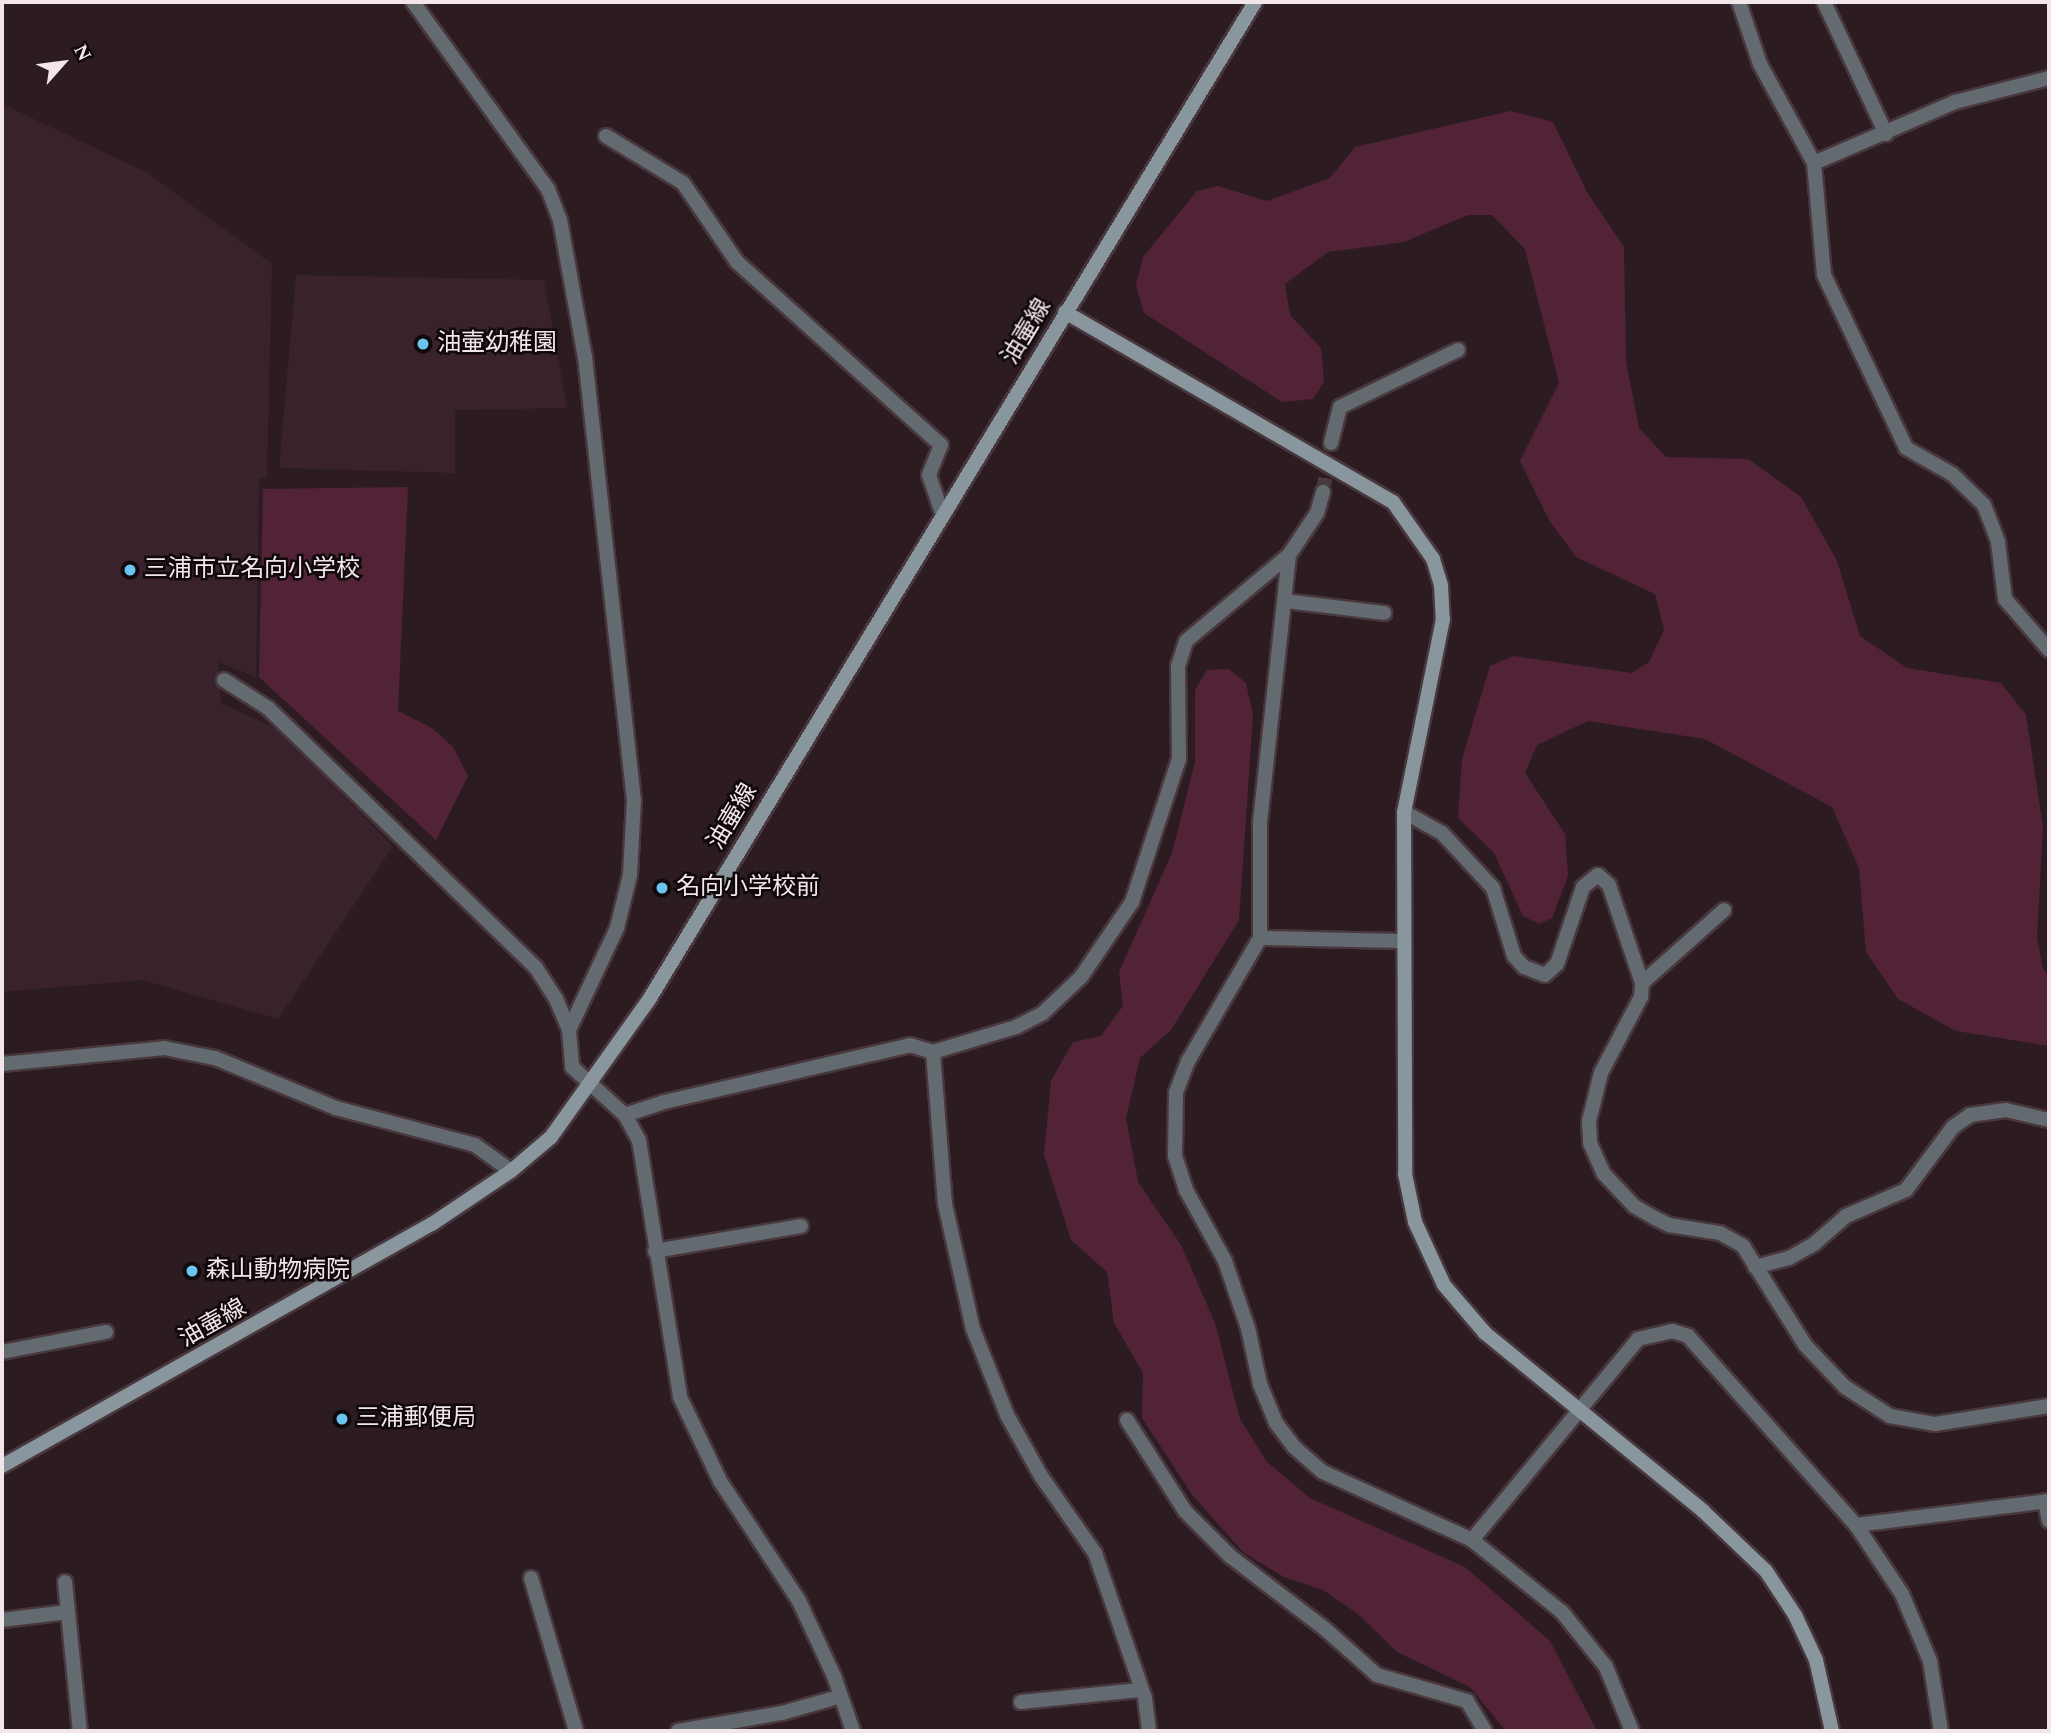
<!DOCTYPE html>
<meta charset="utf-8">
<style>
body{margin:0}
#map{position:relative;width:2051px;height:1733px;overflow:hidden;background:#2c1c22;font-family:Spectral,"Noto Sans JP",serif}
div>[style]{position:absolute}
.built>*{inset:0;background:#39222b}
.green>*{inset:0;background:#522337}
.street-tunnel>*{height:14px;margin-top:-7px;transform-origin:0;background:repeating-linear-gradient(90deg,#4a3a40 0 14px,transparent 0 21px)}
.roads{filter:drop-shadow(2px 0 #48383e) drop-shadow(-2px 0 #48383e) drop-shadow(0 2px #48383e) drop-shadow(0 -2px #48383e)}
.street>*{height:14px;margin:-7px;padding:0 7px;transform-origin:7px;border-radius:7px;background:#636b70}
.secondary>*{height:14px;margin:-7px;padding:0 7px;transform-origin:7px;border-radius:7px;background:#89969d}
.dots>*{width:19px;height:19px;translate:-50% -50%;box-sizing:border-box;border:4px solid #10090b;border-radius:50%}
span{translate:-50% -50%;white-space:nowrap;text-align:center;line-height:1.15;-webkit-text-stroke:5px #10090b;paint-order:stroke}
.street-label{font-size:24px;color:#f2e6ea}
.poi-label{font-size:24px;color:#f2e6ea}
.left{translate:0 -50%;text-align:left}
.frame{position:absolute;inset:0;border:4px solid #f2e6ea;pointer-events:none}
.north{position:absolute;left:28px;top:28px;width:70px;height:70px;-webkit-text-stroke:5px #10090b;paint-order:stroke;rotate:62deg;font-size:19px;font-weight:700;line-height:28px;text-align:center;color:#f2e6ea}
.north::after{content:'';display:block;margin:auto;width:24px;height:32px;background:#f2e6ea;clip-path:polygon(50% 0,100% 100%,50% 72%,0 100%)}
</style>
<div id="map">
<div class="built">
<i style="clip-path:polygon(2px 104px,146px 172px,272px 264px,267px 478px,259px 479px,256px 677px,218px 662px,221px 703px,279px 730px,393px 846px,278px 1019px,142px 980px,2px 992px)"></i>
<i style="clip-path:polygon(296px 275px,544px 280px,567px 408px,455px 410px,455px 473px,279px 468px)"></i>
</div>
<div class="green">
<i style="clip-path:polygon(1510px 111px,1553px 122px,1587px 192px,1624px 247px,1626px 362px,1639px 428px,1666px 457px,1748px 459px,1801px 497px,1837px 561px,1860px 636px,1907px 668px,2001px 683px,2026px 715px,2043px 827px,2037px 938px,2043px 969px,2049px 977px,2049px 1046px,1956px 1031px,1898px 999px,1866px 952px,1859px 868px,1832px 807px,1705px 739px,1588px 721px,1537px 745px,1525px 773px,1565px 834px,1568px 876px,1552px 918px,1539px 924px,1523px 916px,1494px 853px,1458px 818px,1462px 759px,1490px 666px,1513px 656px,1632px 673px,1649px 662px,1664px 630px,1655px 594px,1576px 557px,1549px 520px,1520px 461px,1559px 383px,1525px 249px,1492px 215px,1468px 215px,1404px 242px,1328px 252px,1285px 284px,1290px 315px,1321px 348px,1324px 382px,1313px 399px,1282px 402px,1144px 313px,1136px 285px,1143px 257px,1197px 191px,1218px 186px,1267px 201px,1330px 178px,1355px 147px)"></i>
<i style="clip-path:polygon(408px 487px,398px 711px,432px 728px,453px 747px,468px 776px,436px 840px,259px 677px,263px 489px)"></i>
<i style="clip-path:polygon(1229px 669px,1246px 683px,1253px 715px,1239px 920px,1171px 1030px,1140px 1058px,1126px 1118px,1138px 1182px,1181px 1245px,1215px 1323px,1240px 1419px,1267px 1462px,1310px 1498px,1465px 1567px,1550px 1641px,1597px 1731px,1506px 1731px,1470px 1687px,1397px 1652px,1358px 1614px,1323px 1590px,1284px 1577px,1244px 1553px,1193px 1496px,1142px 1418px,1143px 1373px,1114px 1323px,1107px 1272px,1071px 1240px,1044px 1155px,1051px 1081px,1073px 1042px,1101px 1036px,1123px 1006px,1119px 972px,1172px 853px,1195px 762px,1195px 690px,1207px 670px)"></i>
</div>
<div class="street-tunnel">
<i style="left:1323px;top:492px;width:50px;rotate:-80.7deg"></i>
</div>
<div class="roads">
<div class="street">
<i style="left:413px;top:2px;width:231px;rotate:54.2deg"></i>
<i style="left:548px;top:189px;width:33px;rotate:69deg"></i>
<i style="left:560px;top:220px;width:139px;rotate:79.7deg"></i>
<i style="left:585px;top:357px;width:445px;rotate:83.7deg"></i>
<i style="left:634px;top:799px;width:76px;rotate:93deg"></i>
<i style="left:630px;top:875px;width:55px;rotate:103.8deg"></i>
<i style="left:617px;top:928px;width:113px;rotate:115.2deg"></i>
<i style="left:569px;top:1030px;width:37px;rotate:85deg"></i>
<i style="left:572px;top:1067px;width:72px;rotate:42.2deg"></i>
<i style="left:625px;top:1115px;width:29px;rotate:61deg"></i>
<i style="left:639px;top:1140px;width:260px;rotate:80.9deg"></i>
<i style="left:680px;top:1397px;width:93px;rotate:64.5deg"></i>
<i style="left:720px;top:1481px;width:144px;rotate:56.6deg"></i>
<i style="left:799px;top:1601px;width:83px;rotate:65deg"></i>
<i style="left:834px;top:1676px;width:58px;rotate:70.9deg"></i>
<i style="left:1739px;top:2px;width:65px;rotate:71.3deg"></i>
<i style="left:1760px;top:64px;width:113px;rotate:61.4deg"></i>
<i style="left:1814px;top:163px;width:112px;rotate:84.9deg"></i>
<i style="left:1824px;top:275px;width:191px;rotate:64.6deg"></i>
<i style="left:1906px;top:448px;width:53px;rotate:29.5deg"></i>
<i style="left:1952px;top:474px;width:45px;rotate:44.1deg"></i>
<i style="left:1984px;top:505px;width:40px;rotate:69deg"></i>
<i style="left:1998px;top:542px;width:57px;rotate:83deg"></i>
<i style="left:2005px;top:599px;width:67px;rotate:49.2deg"></i>
<i style="left:1824px;top:2px;width:146px;rotate:64.8deg"></i>
<i style="left:606px;top:136px;width:90px;rotate:31.4deg"></i>
<i style="left:683px;top:183px;width:96px;rotate:55.6deg"></i>
<i style="left:737px;top:262px;width:274px;rotate:41.9deg"></i>
<i style="left:941px;top:445px;width:32px;rotate:112deg"></i>
<i style="left:929px;top:475px;width:43px;rotate:71.1deg"></i>
<i style="left:1814px;top:163px;width:154px;rotate:-23.4deg"></i>
<i style="left:1955px;top:102px;width:97px;rotate:-14.3deg"></i>
<i style="left:1331px;top:443px;width:37px;rotate:-76deg"></i>
<i style="left:1340px;top:407px;width:131px;rotate:-25.8deg"></i>
<i style="left:1289px;top:555px;width:271px;rotate:96.2deg"></i>
<i style="left:1260px;top:824px;width:114px;rotate:90deg"></i>
<i style="left:1260px;top:938px;width:143px;rotate:120.3deg"></i>
<i style="left:1188px;top:1061px;width:34px;rotate:111deg"></i>
<i style="left:1176px;top:1093px;width:63px;rotate:90.9deg"></i>
<i style="left:1175px;top:1156px;width:36px;rotate:72deg"></i>
<i style="left:1186px;top:1190px;width:81px;rotate:61.2deg"></i>
<i style="left:1225px;top:1261px;width:71px;rotate:71.1deg"></i>
<i style="left:1248px;top:1328px;width:57px;rotate:77.9deg"></i>
<i style="left:1260px;top:1384px;width:42px;rotate:67.7deg"></i>
<i style="left:1276px;top:1423px;width:30px;rotate:53deg"></i>
<i style="left:1294px;top:1447px;width:38px;rotate:41deg"></i>
<i style="left:1323px;top:1472px;width:164px;rotate:24.5deg"></i>
<i style="left:1472px;top:1540px;width:115px;rotate:38.7deg"></i>
<i style="left:1562px;top:1612px;width:70px;rotate:51.3deg"></i>
<i style="left:1606px;top:1667px;width:69px;rotate:67.9deg"></i>
<i style="left:1285px;top:601px;width:100px;rotate:6.9deg"></i>
<i style="left:224px;top:680px;width:52px;rotate:32.5deg"></i>
<i style="left:268px;top:708px;width:373px;rotate:44.1deg"></i>
<i style="left:536px;top:968px;width:37px;rotate:57deg"></i>
<i style="left:556px;top:999px;width:34px;rotate:67deg"></i>
<i style="left:1404px;top:812px;width:43px;rotate:28.9deg"></i>
<i style="left:1442px;top:833px;width:75px;rotate:47.2deg"></i>
<i style="left:1493px;top:888px;width:71px;rotate:72.8deg"></i>
<i style="left:1514px;top:956px;width:15px;rotate:48deg"></i>
<i style="left:1524px;top:967px;width:22px;rotate:21deg"></i>
<i style="left:1545px;top:975px;width:16px;rotate:-43deg"></i>
<i style="left:1557px;top:964px;width:81px;rotate:-71.3deg"></i>
<i style="left:1583px;top:887px;width:19px;rotate:-39deg"></i>
<i style="left:1598px;top:875px;width:15px;rotate:42deg"></i>
<i style="left:1609px;top:885px;width:103px;rotate:71.4deg"></i>
<i style="left:1724px;top:910px;width:110px;rotate:138.3deg"></i>
<i style="left:1642px;top:983px;width:14px;rotate:94deg"></i>
<i style="left:1641px;top:997px;width:86px;rotate:117.8deg"></i>
<i style="left:1601px;top:1073px;width:49px;rotate:104deg"></i>
<i style="left:1589px;top:1121px;width:22px;rotate:87deg"></i>
<i style="left:1590px;top:1143px;width:34px;rotate:66deg"></i>
<i style="left:1604px;top:1174px;width:44px;rotate:46.8deg"></i>
<i style="left:1634px;top:1206px;width:24px;rotate:30deg"></i>
<i style="left:1655px;top:1218px;width:16px;rotate:27deg"></i>
<i style="left:1669px;top:1225px;width:52px;rotate:8.9deg"></i>
<i style="left:1720px;top:1233px;width:26px;rotate:29deg"></i>
<i style="left:1743px;top:1246px;width:117px;rotate:57.9deg"></i>
<i style="left:1805px;top:1345px;width:58px;rotate:46.4deg"></i>
<i style="left:1845px;top:1387px;width:54px;rotate:32.8deg"></i>
<i style="left:1890px;top:1416px;width:46px;rotate:10.1deg"></i>
<i style="left:1935px;top:1424px;width:115px;rotate:-9deg"></i>
<i style="left:1260px;top:938px;width:143px;rotate:1.2deg"></i>
<i style="left:933px;top:1052px;width:152px;rotate:85.5deg"></i>
<i style="left:945px;top:1204px;width:128px;rotate:77.4deg"></i>
<i style="left:973px;top:1329px;width:92px;rotate:68.4deg"></i>
<i style="left:1007px;top:1415px;width:70px;rotate:60.9deg"></i>
<i style="left:1041px;top:1476px;width:94px;rotate:55deg"></i>
<i style="left:1095px;top:1553px;width:153px;rotate:71deg"></i>
<i style="left:1145px;top:1698px;width:33px;rotate:83deg"></i>
<i style="left:2px;top:1064px;width:163px;rotate:-5.6deg"></i>
<i style="left:164px;top:1048px;width:52px;rotate:11.1deg"></i>
<i style="left:215px;top:1058px;width:131px;rotate:22.5deg"></i>
<i style="left:336px;top:1108px;width:144px;rotate:14.9deg"></i>
<i style="left:475px;top:1145px;width:44px;rotate:35.8deg"></i>
<i style="left:625px;top:1115px;width:41px;rotate:-18.4deg"></i>
<i style="left:664px;top:1102px;width:253px;rotate:-13deg"></i>
<i style="left:910px;top:1045px;width:24px;rotate:17deg"></i>
<i style="left:933px;top:1052px;width:87px;rotate:-16.8deg"></i>
<i style="left:1016px;top:1027px;width:30px;rotate:-27deg"></i>
<i style="left:1043px;top:1013px;width:52px;rotate:-43.5deg"></i>
<i style="left:1081px;top:977px;width:91px;rotate:-55.8deg"></i>
<i style="left:1132px;top:902px;width:151px;rotate:-71.8deg"></i>
<i style="left:1179px;top:759px;width:93px;rotate:-90.6deg"></i>
<i style="left:1178px;top:666px;width:26px;rotate:-72deg"></i>
<i style="left:1186px;top:641px;width:134px;rotate:-39.9deg"></i>
<i style="left:1289px;top:555px;width:50px;rotate:-56.3deg"></i>
<i style="left:1317px;top:513px;width:22px;rotate:-74deg"></i>
<i style="left:655px;top:1251px;width:148px;rotate:-9.7deg"></i>
<i style="left:1755px;top:1267px;width:35px;rotate:-15deg"></i>
<i style="left:1789px;top:1258px;width:29px;rotate:-29deg"></i>
<i style="left:1814px;top:1244px;width:43px;rotate:-41.2deg"></i>
<i style="left:1846px;top:1216px;width:65px;rotate:-23.4deg"></i>
<i style="left:1906px;top:1190px;width:79px;rotate:-53.3deg"></i>
<i style="left:1953px;top:1127px;width:21px;rotate:-35deg"></i>
<i style="left:1970px;top:1115px;width:36px;rotate:-8deg"></i>
<i style="left:2006px;top:1110px;width:44px;rotate:13.1deg"></i>
<i style="left:2px;top:1352px;width:106px;rotate:-10.9deg"></i>
<i style="left:1127px;top:1420px;width:108px;rotate:57.5deg"></i>
<i style="left:1185px;top:1511px;width:64px;rotate:45deg"></i>
<i style="left:1230px;top:1556px;width:118px;rotate:37.5deg"></i>
<i style="left:1324px;top:1628px;width:71px;rotate:41.6deg"></i>
<i style="left:1377px;top:1675px;width:94px;rotate:16.1deg"></i>
<i style="left:1467px;top:1701px;width:35px;rotate:59deg"></i>
<i style="left:2045px;top:1501px;width:20px;rotate:79deg"></i>
<i style="left:1856px;top:1525px;width:194px;rotate:-7.1deg"></i>
<i style="left:1472px;top:1540px;width:261px;rotate:-50.4deg"></i>
<i style="left:1638px;top:1339px;width:35px;rotate:-13deg"></i>
<i style="left:1672px;top:1331px;width:17px;rotate:17deg"></i>
<i style="left:1688px;top:1336px;width:253px;rotate:48.4deg"></i>
<i style="left:1856px;top:1525px;width:83px;rotate:56.3deg"></i>
<i style="left:1902px;top:1594px;width:73px;rotate:67.3deg"></i>
<i style="left:1930px;top:1661px;width:71px;rotate:81.1deg"></i>
<i style="left:531px;top:1578px;width:159px;rotate:73.6deg"></i>
<i style="left:65px;top:1582px;width:150px;rotate:84.3deg"></i>
<i style="left:2px;top:1620px;width:66px;rotate:-6.9deg"></i>
<i style="left:1021px;top:1702px;width:119px;rotate:-5.8deg"></i>
<i style="left:678px;top:1731px;width:106px;rotate:-9.8deg"></i>
<i style="left:782px;top:1713px;width:58px;rotate:-15.9deg"></i>
</div>
<div class="secondary">
<i style="left:1065px;top:312px;width:379px;rotate:30.1deg"></i>
<i style="left:1393px;top:502px;width:70px;rotate:54.9deg"></i>
<i style="left:1433px;top:559px;width:28px;rotate:73deg"></i>
<i style="left:1441px;top:586px;width:33px;rotate:87deg"></i>
<i style="left:1443px;top:619px;width:197px;rotate:101.4deg"></i>
<i style="left:1404px;top:812px;width:362px;rotate:89.8deg"></i>
<i style="left:1405px;top:1174px;width:49px;rotate:78.2deg"></i>
<i style="left:1415px;top:1222px;width:69px;rotate:65.3deg"></i>
<i style="left:1444px;top:1285px;width:63px;rotate:49.5deg"></i>
<i style="left:1485px;top:1333px;width:281px;rotate:39.2deg"></i>
<i style="left:1703px;top:1511px;width:87px;rotate:43.6deg"></i>
<i style="left:1766px;top:1571px;width:53px;rotate:56.6deg"></i>
<i style="left:1795px;top:1615px;width:50px;rotate:65deg"></i>
<i style="left:1816px;top:1660px;width:73px;rotate:77.3deg"></i>
<i style="left:2px;top:1466px;width:493px;rotate:-29.4deg"></i>
<i style="left:432px;top:1224px;width:95px;rotate:-33.9deg"></i>
<i style="left:511px;top:1171px;width:52px;rotate:-40.4deg"></i>
<i style="left:551px;top:1137px;width:171px;rotate:-54.5deg"></i>
<i style="left:650px;top:998px;width:1165px;rotate:-58.72deg"></i>
</div>
</div>
<div class="dots">
<i style="left:423px;top:344px;background:#6bc3f2"></i>
<i style="left:130px;top:570px;background:#6bc3f2"></i>
<i style="left:662px;top:888px;background:#6bc3f2"></i>
<i style="left:192px;top:1271px;background:#6bc3f2"></i>
<i style="left:342px;top:1419px;background:#6bc3f2"></i>
</div>
<div class="street-label">
<span style="left:1027px;top:332px;rotate:-59deg">油壷線</span>
<span style="left:733px;top:817px;rotate:-59deg">油壷線</span>
<span style="left:213px;top:1324px;rotate:-29deg">油壷線</span>
</div>
<div class="poi-label">
<span class="left" style="left:437px;top:344px">油壷幼稚園</span>
<span class="left" style="left:144px;top:570px">三浦市立名向小学校</span>
<span class="left" style="left:676px;top:888px">名向小学校前</span>
<span class="left" style="left:206px;top:1271px">森山動物病院</span>
<span class="left" style="left:356px;top:1419px">三浦郵便局</span>
</div>
<div class="frame"></div>
<div class="north">N</div>
</div>
